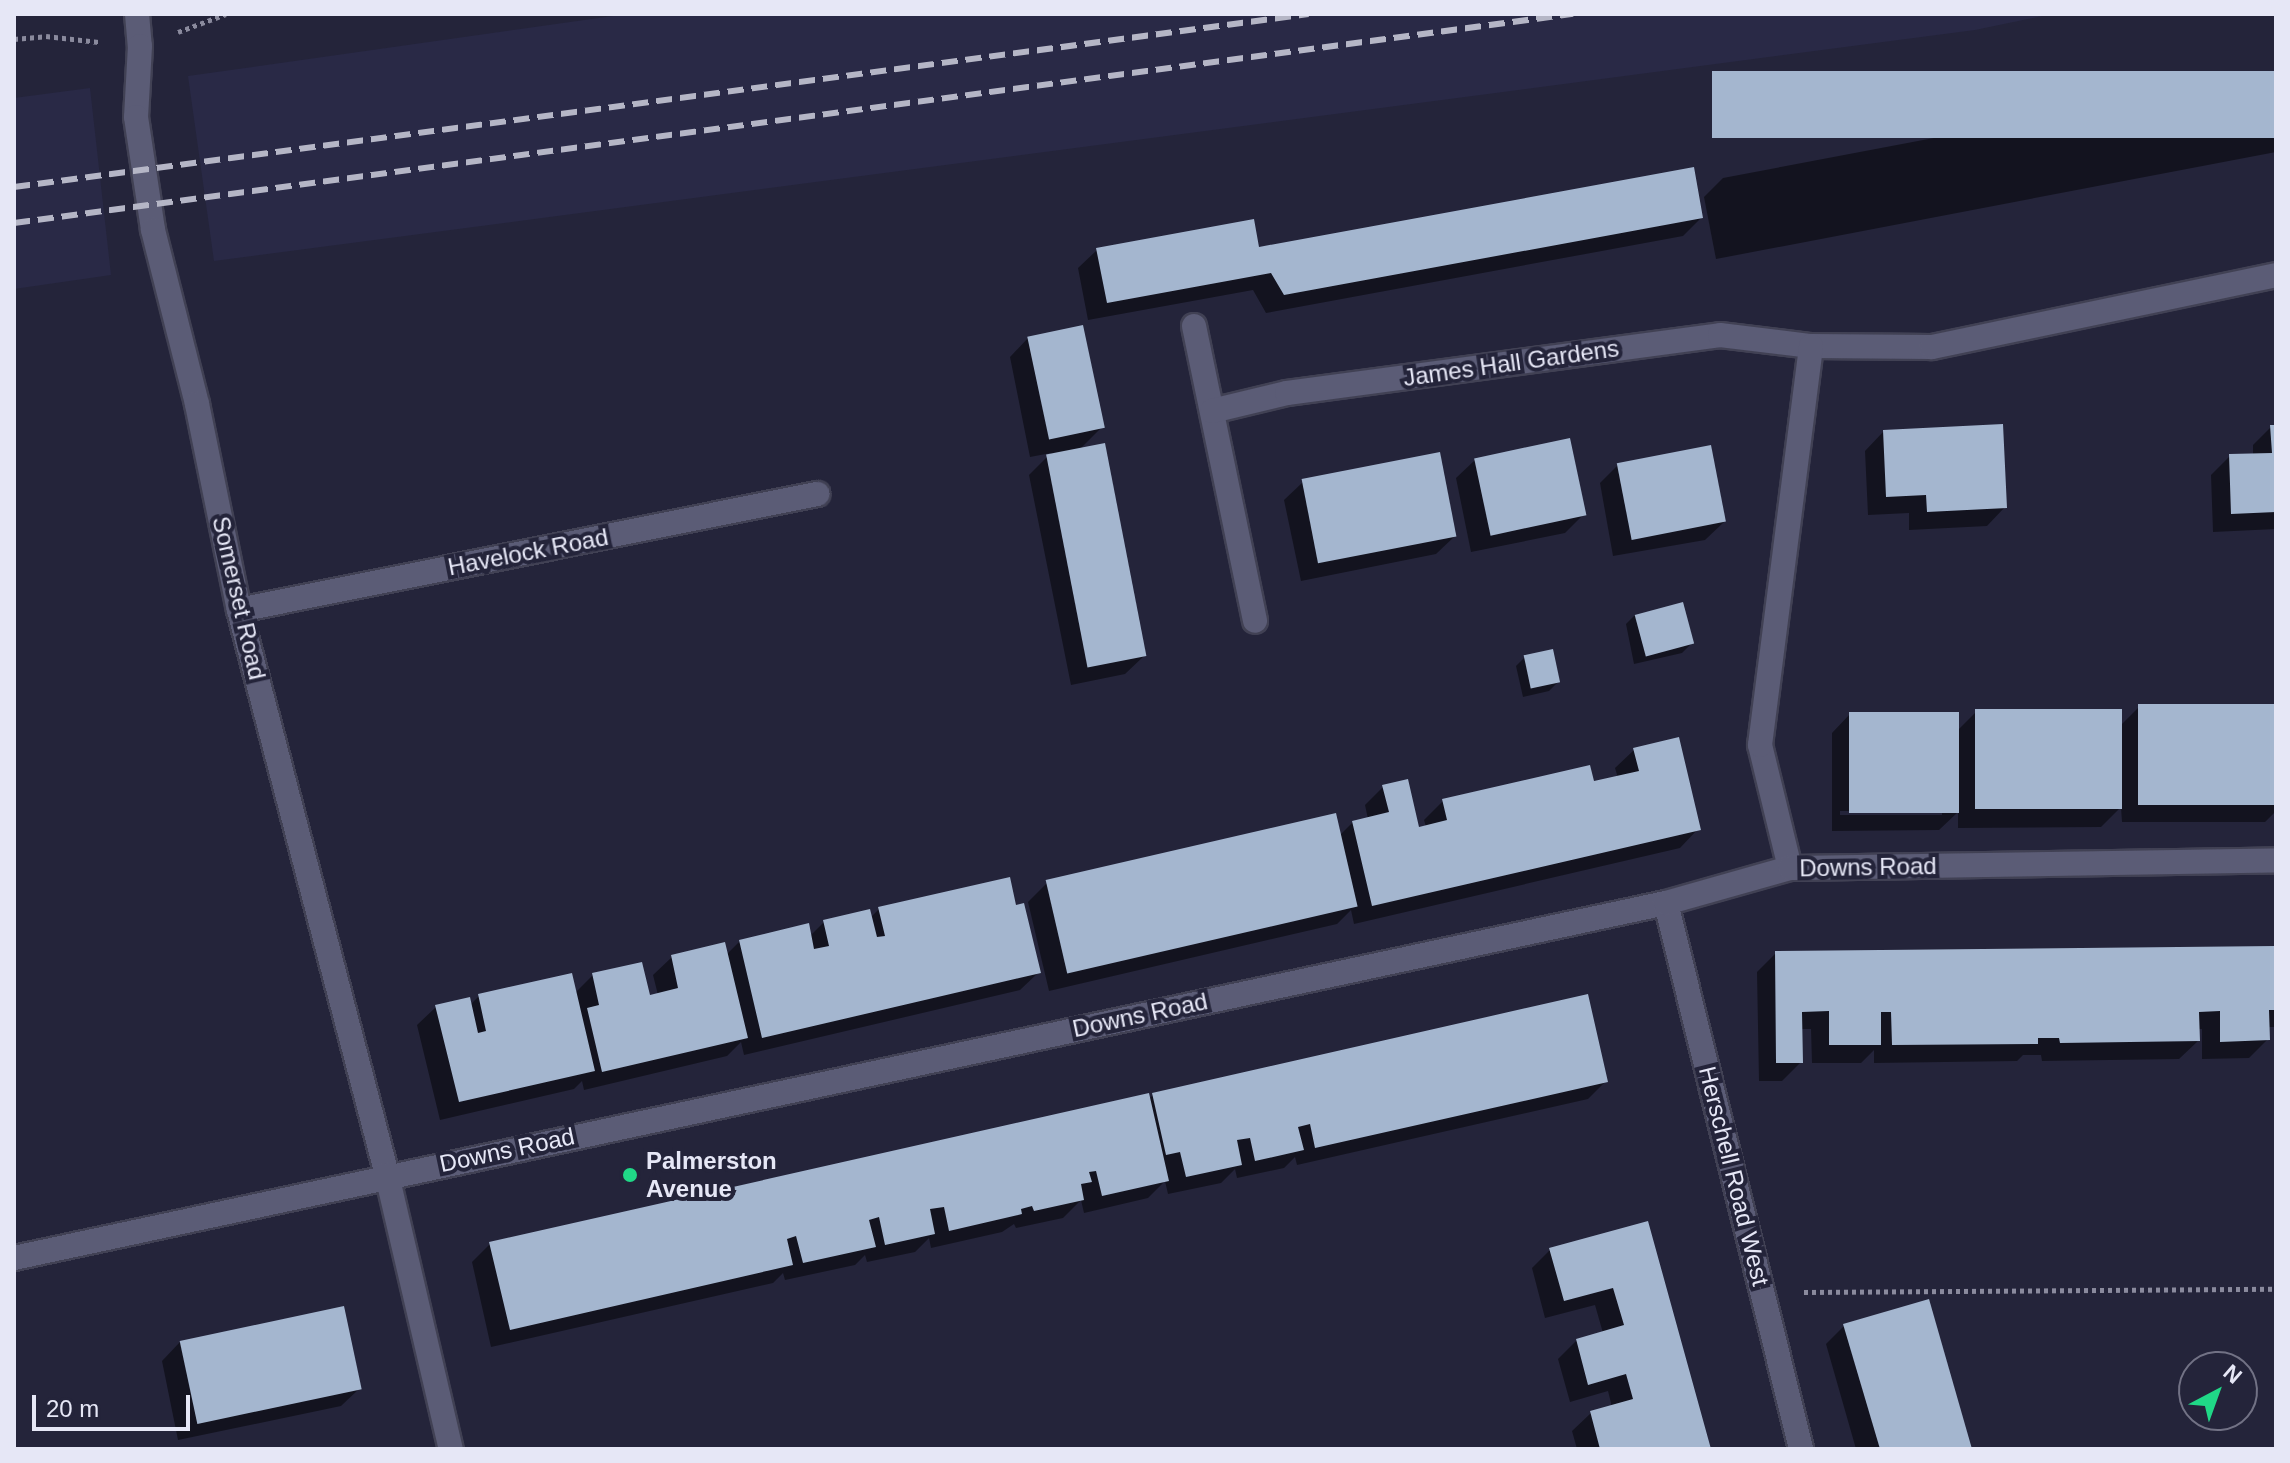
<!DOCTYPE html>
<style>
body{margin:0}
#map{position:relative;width:2290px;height:1463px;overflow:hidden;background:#24243a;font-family:Arial,sans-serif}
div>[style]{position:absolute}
.built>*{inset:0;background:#292946}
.shadow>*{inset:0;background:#0007}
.building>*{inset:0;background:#a4b6cf;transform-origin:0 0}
.path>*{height:5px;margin-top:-2.5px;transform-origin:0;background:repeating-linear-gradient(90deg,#8a8a9d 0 4px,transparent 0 8px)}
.roads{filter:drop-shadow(2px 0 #414154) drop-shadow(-2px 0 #414154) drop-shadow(0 2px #414154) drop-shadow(0 -2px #414154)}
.minor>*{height:24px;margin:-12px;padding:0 12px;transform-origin:12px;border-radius:12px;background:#5b5c76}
.rail>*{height:6px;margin-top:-3px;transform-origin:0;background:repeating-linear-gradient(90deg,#b5b6c6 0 16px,transparent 0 24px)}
.dots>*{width:22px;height:22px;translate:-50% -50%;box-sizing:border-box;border:4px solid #24243a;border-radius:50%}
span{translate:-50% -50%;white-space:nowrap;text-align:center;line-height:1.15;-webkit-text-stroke:8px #24243a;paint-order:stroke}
.street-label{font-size:24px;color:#e6e7f6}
.poi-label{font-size:24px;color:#e6e7f6;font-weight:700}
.left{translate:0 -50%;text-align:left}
.frame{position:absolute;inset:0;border:16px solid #e6e7f6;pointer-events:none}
.north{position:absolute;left:2178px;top:1351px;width:80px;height:80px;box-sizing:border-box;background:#24243a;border:2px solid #727285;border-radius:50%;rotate:41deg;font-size:22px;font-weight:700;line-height:32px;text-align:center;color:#e6e7f6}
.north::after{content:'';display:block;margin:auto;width:28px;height:36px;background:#20d887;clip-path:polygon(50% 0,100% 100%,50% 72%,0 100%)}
.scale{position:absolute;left:32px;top:1395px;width:158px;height:36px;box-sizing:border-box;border:4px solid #e6e7f6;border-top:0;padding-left:10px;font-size:24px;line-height:28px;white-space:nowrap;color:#e6e7f6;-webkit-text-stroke:6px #24243a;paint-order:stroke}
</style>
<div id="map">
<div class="built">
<i style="clip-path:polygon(627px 14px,2052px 14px,1975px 30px,214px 261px,188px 76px)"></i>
<i style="clip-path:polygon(90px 88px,111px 275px,14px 289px,14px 98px)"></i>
</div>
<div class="shadow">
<i style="clip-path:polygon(2276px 73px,2276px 152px,1716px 259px,1704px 197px,1723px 178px)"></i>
<i style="clip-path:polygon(1701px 218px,1683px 236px,1266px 313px,1253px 290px,1088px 320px,1078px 268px,1097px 250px,1258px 249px)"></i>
<i style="clip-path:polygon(1028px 338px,1101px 428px,1079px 450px,1144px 656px,1125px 674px,1071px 685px,1029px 475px,1051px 453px,1030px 457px,1010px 357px)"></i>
<i style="clip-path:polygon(2271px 427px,2276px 427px,2276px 529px,2213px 532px,2211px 475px,2230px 456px,2253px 455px,2253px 445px)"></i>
<i style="clip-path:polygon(1883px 432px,2005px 507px,1987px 526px,1909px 530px,1909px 513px,1868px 515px,1865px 451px)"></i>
<i style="clip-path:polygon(1475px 460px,1584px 514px,1565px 533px,1471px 552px,1456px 478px)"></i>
<i style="clip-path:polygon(1618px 465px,1724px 522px,1705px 540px,1613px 556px,1600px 483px)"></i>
<i style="clip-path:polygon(1303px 482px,1455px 536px,1436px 554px,1301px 581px,1284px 500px)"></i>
<i style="clip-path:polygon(1635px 615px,1691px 644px,1682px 653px,1634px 664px,1626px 624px)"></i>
<i style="clip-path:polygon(1525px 657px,1558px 682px,1549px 691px,1523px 697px,1516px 666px)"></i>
<i style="clip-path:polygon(evenodd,2276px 706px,2276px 811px,2265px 822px,2122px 822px,2121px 807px,2101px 827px,1958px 828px,1958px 812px,1939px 830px,1832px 831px,1832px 733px,1850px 714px,1957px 731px,1976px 712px,2120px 726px,2139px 707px,2276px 706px,1840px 811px,1942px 811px,1942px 815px,1840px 815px,1840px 811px)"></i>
<i style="clip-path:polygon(1634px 750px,1698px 829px,1680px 848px,1354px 924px,1351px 910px,1337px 924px,1049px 991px,1028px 902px,1047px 883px,1339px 836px,1353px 822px,1368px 819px,1365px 805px,1383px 787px,1417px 829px,1426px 827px,1424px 820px,1443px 801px,1618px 778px,1615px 768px)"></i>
<i style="clip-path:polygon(1015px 907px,1039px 972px,1020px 990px,744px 1055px,741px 1042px,727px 1056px,584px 1090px,582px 1081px,574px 1089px,440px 1120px,417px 1025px,436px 1007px,470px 1005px,479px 996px,575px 993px,593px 975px,648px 997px,658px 995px,653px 975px,672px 957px,726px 955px,740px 941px,809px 937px,824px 922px,870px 918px,879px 909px)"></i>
<i style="clip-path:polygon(2276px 948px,2276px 1027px,2267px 1027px,2268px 1039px,2249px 1058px,2202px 1059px,2202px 1029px,2198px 1029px,2198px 1041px,2179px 1059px,2042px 1061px,2041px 1055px,2023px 1055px,2017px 1061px,1874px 1063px,1874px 1050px,1861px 1063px,1812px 1063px,1811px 1029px,1800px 1029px,1801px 1062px,1782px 1081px,1759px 1081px,1757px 972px,1776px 953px)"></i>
<i style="clip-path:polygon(1606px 1081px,1588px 1099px,1297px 1165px,1295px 1157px,1284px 1168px,1237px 1178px,1235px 1169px,1221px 1183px,1168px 1194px,1165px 1181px,1148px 1198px,1084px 1213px,1081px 1200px,1063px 1218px,1016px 1228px,1014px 1224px,1002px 1232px,931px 1248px,929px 1238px,915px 1252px,867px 1262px,865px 1255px,855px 1265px,785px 1280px,783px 1273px,773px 1283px,491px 1347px,472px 1262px,490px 1244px,1148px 1100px,1153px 1095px)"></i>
<i style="clip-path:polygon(1647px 1223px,1709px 1449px,1577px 1449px,1572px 1431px,1591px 1413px,1612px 1407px,1608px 1391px,1570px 1402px,1558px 1359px,1577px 1340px,1603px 1333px,1595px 1305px,1545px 1318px,1532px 1268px,1550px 1250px)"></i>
<i style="clip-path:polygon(1844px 1326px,1970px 1449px,1856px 1449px,1826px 1344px)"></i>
<i style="clip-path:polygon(180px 1342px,360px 1388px,341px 1406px,178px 1440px,162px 1361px)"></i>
</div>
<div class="building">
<i style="left:2276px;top:71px;width:67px;height:564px;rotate:90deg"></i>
<i style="clip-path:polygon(1694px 167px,1703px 218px,1284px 295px,1271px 273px,1107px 303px,1096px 248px,1254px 219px,1259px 247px)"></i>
<i style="left:1083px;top:325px;width:105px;height:57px;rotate:78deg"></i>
<i style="clip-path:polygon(2003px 424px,2007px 508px,1927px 512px,1926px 495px,1886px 497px,1883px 430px)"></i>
<i style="clip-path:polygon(2270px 425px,2276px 425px,2276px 512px,2231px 514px,2229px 454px,2272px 453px)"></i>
<i style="left:1570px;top:438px;width:79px;height:98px;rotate:78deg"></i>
<i style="left:1105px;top:443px;width:217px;height:60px;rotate:79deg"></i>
<i style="left:1711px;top:445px;width:78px;height:96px;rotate:79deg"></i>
<i style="left:1440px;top:452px;width:86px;height:141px;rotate:79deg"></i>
<i style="left:1683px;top:602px;width:43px;height:50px;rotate:75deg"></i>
<i style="left:1553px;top:649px;width:34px;height:30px;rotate:78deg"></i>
<i style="left:2276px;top:704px;width:101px;height:138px;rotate:90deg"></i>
<i style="left:2122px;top:709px;width:100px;height:147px;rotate:90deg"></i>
<i style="left:1849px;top:712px;width:110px;height:101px"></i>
<i style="clip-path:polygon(1679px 737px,1701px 830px,1372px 906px,1352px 821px,1389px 812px,1382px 785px,1408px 779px,1419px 827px,1447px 820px,1442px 799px,1590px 765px,1594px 781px,1639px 771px,1633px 748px)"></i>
<i style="left:1336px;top:813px;width:96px;height:298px;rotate:77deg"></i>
<i style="clip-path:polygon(1010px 877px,1016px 905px,1024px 903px,1041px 973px,762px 1038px,739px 940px,809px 923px,814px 949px,829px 946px,823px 920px,870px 909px,877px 937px,885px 936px,878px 907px)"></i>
<i style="clip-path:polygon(725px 942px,748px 1038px,602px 1072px,587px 1008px,599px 1005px,592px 973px,642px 962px,650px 995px,678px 988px,671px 955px)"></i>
<i style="clip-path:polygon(2276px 946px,2276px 1010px,2269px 1010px,2270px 1040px,2220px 1042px,2220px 1011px,2199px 1012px,2200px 1041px,2060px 1043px,2059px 1038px,2038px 1038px,2038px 1044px,1892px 1045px,1891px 1012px,1881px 1012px,1881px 1045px,1829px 1045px,1829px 1011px,1802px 1012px,1803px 1063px,1776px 1063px,1775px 951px)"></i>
<i style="clip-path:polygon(572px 973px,595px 1071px,459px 1102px,435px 1005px,470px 997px,478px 1033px,486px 1031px,478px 994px)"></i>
<i style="clip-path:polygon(1588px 994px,1608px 1082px,1315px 1148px,1310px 1124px,1298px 1127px,1304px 1150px,1255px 1161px,1250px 1138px,1237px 1140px,1242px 1165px,1186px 1177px,1180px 1152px,1166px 1155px,1152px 1093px)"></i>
<i style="clip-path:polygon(1149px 1093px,1169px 1181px,1102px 1196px,1096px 1171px,1089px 1172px,1092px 1182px,1081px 1184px,1084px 1200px,1034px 1211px,1032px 1206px,1021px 1209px,1022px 1214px,949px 1231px,944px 1207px,930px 1209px,935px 1234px,885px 1245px,879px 1217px,869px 1220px,876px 1247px,803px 1263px,796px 1236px,787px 1239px,793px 1265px,510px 1330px,489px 1242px)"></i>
<i style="clip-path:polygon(1648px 1221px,1711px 1449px,1600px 1449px,1590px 1411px,1633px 1399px,1626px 1374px,1588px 1385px,1576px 1339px,1624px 1325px,1613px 1288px,1564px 1301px,1549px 1248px)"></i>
<i style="clip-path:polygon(1929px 1299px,1972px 1449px,1880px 1449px,1843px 1324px)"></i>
<i style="left:344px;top:1306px;width:85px;height:168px;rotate:78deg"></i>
</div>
<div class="path">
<i style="left:178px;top:32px;width:51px;rotate:-20.6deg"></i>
<i style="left:14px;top:39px;width:32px;rotate:-5deg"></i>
<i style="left:46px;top:36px;width:53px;rotate:6.5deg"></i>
<i style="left:1804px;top:1292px;width:472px;rotate:-0.4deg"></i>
</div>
<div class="roads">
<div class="minor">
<i style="left:137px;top:14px;width:32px;rotate:85deg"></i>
<i style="left:140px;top:46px;width:71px;rotate:93.2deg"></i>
<i style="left:136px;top:117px;width:114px;rotate:81.4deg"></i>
<i style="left:153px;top:230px;width:179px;rotate:75.8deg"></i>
<i style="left:197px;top:404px;width:210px;rotate:78.5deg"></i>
<i style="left:239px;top:610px;width:584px;rotate:75.32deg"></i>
<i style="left:387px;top:1175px;width:281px;rotate:76.9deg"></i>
<i style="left:1194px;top:326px;width:301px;rotate:78.3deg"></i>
<i style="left:1212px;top:411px;width:77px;rotate:-13.5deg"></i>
<i style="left:1287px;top:393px;width:437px;rotate:-7.6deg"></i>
<i style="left:1720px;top:335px;width:92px;rotate:6.9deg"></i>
<i style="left:1811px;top:346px;width:121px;rotate:0.5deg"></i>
<i style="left:1932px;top:347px;width:351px;rotate:-11.8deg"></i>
<i style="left:239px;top:610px;width:590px;rotate:-11.35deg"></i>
<i style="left:1790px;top:868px;width:127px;rotate:-103.7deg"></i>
<i style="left:1760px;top:745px;width:402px;rotate:-82.7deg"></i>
<i style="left:1666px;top:903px;width:562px;rotate:76.11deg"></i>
<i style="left:14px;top:1258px;width:1690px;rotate:-12.13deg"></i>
<i style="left:1666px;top:903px;width:129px;rotate:-15.8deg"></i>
<i style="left:1790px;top:868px;width:486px;rotate:-0.9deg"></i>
</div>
</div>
<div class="rail">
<i style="left:14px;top:187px;width:1306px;rotate:-7.61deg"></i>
<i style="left:14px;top:223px;width:1573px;rotate:-7.64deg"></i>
</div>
<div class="dots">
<i style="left:630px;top:1175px;background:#20d887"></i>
</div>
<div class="street-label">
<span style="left:1511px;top:363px;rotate:-8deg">James Hall Gardens</span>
<span style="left:528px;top:552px;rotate:-11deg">Havelock Road</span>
<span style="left:239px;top:598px;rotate:77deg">Somerset Road</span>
<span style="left:1868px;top:867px;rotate:-1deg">Downs Road</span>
<span style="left:1140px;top:1015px;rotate:-12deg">Downs Road</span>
<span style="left:507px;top:1150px;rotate:-12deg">Downs Road</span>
<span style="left:1734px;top:1176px;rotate:76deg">Herschell Road West</span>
</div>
<div class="poi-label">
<span class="left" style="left:646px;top:1175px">Palmerston<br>Avenue</span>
</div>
<div class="frame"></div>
<div class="north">N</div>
<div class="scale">20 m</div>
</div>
